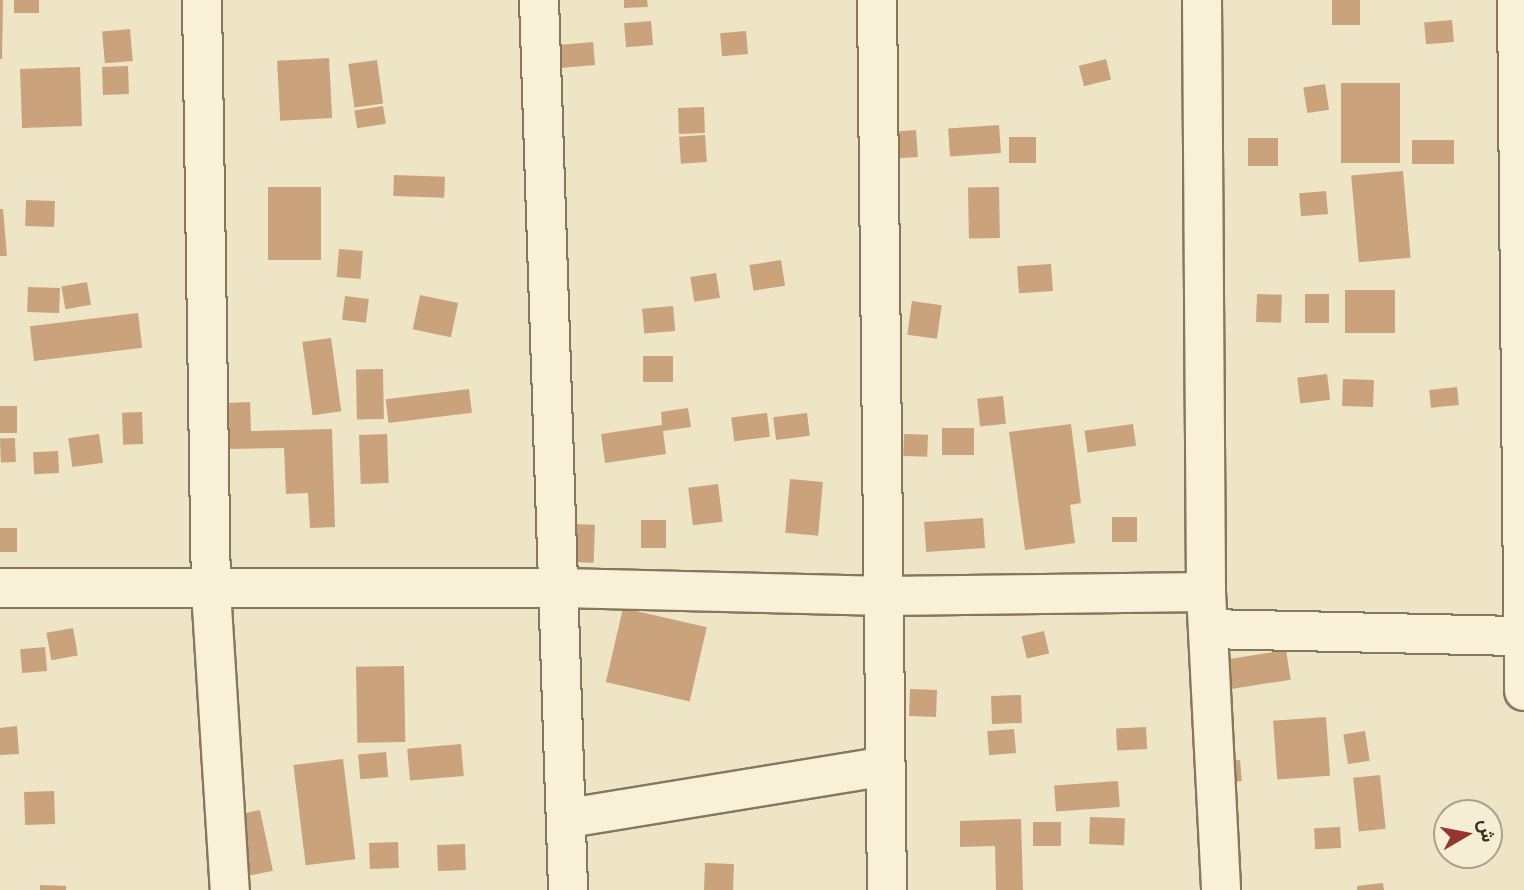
<!DOCTYPE html>
<meta charset="utf-8">
<style>
body{margin:0}
#map{position:relative;width:1524px;height:890px;overflow:hidden;background:#ede5c5;font-family:"Zilla Slab",Vazirmatn,serif}
div>[style]{position:absolute}
.building>*{inset:0;background:#caa37c;transform-origin:0 0}
.roads{filter:drop-shadow(2px 0 #88775b) drop-shadow(-2px 0 #88775b) drop-shadow(0 2px #88775b) drop-shadow(0 -2px #88775b)}
.minor>*{height:38px;margin:-19px;padding:0 19px;transform-origin:19px;border-radius:19px;background:#f8f1d8}
span{translate:-50% -50%;white-space:nowrap;text-align:center;line-height:1.15;-webkit-text-stroke:5px #f5eed4;paint-order:stroke}
.north{position:absolute;left:1433px;top:799px;width:70px;height:70px;box-sizing:border-box;background:#f5eed4;border:2px solid #a9a18c;border-radius:50%;rotate:80deg;font-size:19px;font-weight:700;line-height:28px;text-align:center;color:#382d1f}
.north::after{content:'';display:block;margin:auto;width:24px;height:32px;background:#95352d;clip-path:polygon(50% 0,100% 100%,50% 72%,0 100%)}
</style>
<div id="map">
<div class="building">
<i style="clip-path:polygon(0 0,3px 0,2px 59px,0 59px)"></i>
<i style="left:14px;top:0;width:25px;height:13px"></i>
<i style="clip-path:polygon(624px 0,647px 0,648px 7px,624px 8px)"></i>
<i style="left:1332px;top:0;width:28px;height:25px"></i>
<i style="left:1452px;top:20px;width:22px;height:28px;rotate:85deg"></i>
<i style="left:651px;top:21px;width:24px;height:27px;rotate:85deg"></i>
<i style="left:130px;top:29px;width:32px;height:28px;rotate:85deg"></i>
<i style="left:746px;top:31px;width:23px;height:26px;rotate:85deg"></i>
<i style="left:593px;top:42px;width:23px;height:52px;rotate:85deg"></i>
<i style="left:329px;top:58px;width:60px;height:52px;rotate:87deg"></i>
<i style="left:1106px;top:59px;width:21px;height:28px;rotate:76deg"></i>
<i style="left:377px;top:60px;width:44px;height:29px;rotate:82deg"></i>
<i style="left:128px;top:66px;width:28px;height:26px;rotate:88deg"></i>
<i style="left:80px;top:67px;width:59px;height:60px;rotate:88deg"></i>
<i style="left:1341px;top:83px;width:59px;height:80px"></i>
<i style="left:1325px;top:84px;width:26px;height:22px;rotate:81deg"></i>
<i style="left:383px;top:106px;width:18px;height:29px;rotate:81deg"></i>
<i style="left:704px;top:107px;width:26px;height:26px;rotate:88deg"></i>
<i style="left:999px;top:125px;width:28px;height:51px;rotate:86deg"></i>
<i style="left:916px;top:130px;width:27px;height:24px;rotate:86deg"></i>
<i style="left:705px;top:135px;width:27px;height:26px;rotate:86deg"></i>
<i style="left:1009px;top:137px;width:27px;height:26px"></i>
<i style="left:1248px;top:138px;width:30px;height:28px"></i>
<i style="left:1412px;top:140px;width:42px;height:24px"></i>
<i style="left:1403px;top:171px;width:87px;height:52px;rotate:85deg"></i>
<i style="left:394px;top:175px;width:51px;height:21px;rotate:2deg"></i>
<i style="left:268px;top:187px;width:53px;height:73px"></i>
<i style="left:999px;top:187px;width:51px;height:31px;rotate:89deg"></i>
<i style="left:1326px;top:191px;width:23px;height:27px;rotate:85deg"></i>
<i style="left:26px;top:200px;width:29px;height:26px;rotate:2deg"></i>
<i style="clip-path:polygon(0 209px,3px 209px,7px 256px,0 256px)"></i>
<i style="left:339px;top:249px;width:24px;height:28px;rotate:5deg"></i>
<i style="left:781px;top:260px;width:26px;height:32px;rotate:81deg"></i>
<i style="left:1051px;top:264px;width:27px;height:34px;rotate:86deg"></i>
<i style="left:716px;top:273px;width:25px;height:26px;rotate:81deg"></i>
<i style="left:87px;top:282px;width:23px;height:26px;rotate:80deg"></i>
<i style="left:28px;top:287px;width:32px;height:25px;rotate:2deg"></i>
<i style="left:1345px;top:290px;width:50px;height:43px"></i>
<i style="left:1257px;top:294px;width:25px;height:28px;rotate:2deg"></i>
<i style="left:1305px;top:294px;width:24px;height:29px"></i>
<i style="left:420px;top:295px;width:39px;height:35px;rotate:12deg"></i>
<i style="left:345px;top:296px;width:24px;height:24px;rotate:7deg"></i>
<i style="left:912px;top:301px;width:30px;height:34px;rotate:8deg"></i>
<i style="left:673px;top:306px;width:25px;height:31px;rotate:85deg"></i>
<i style="left:138px;top:313px;width:35px;height:109px;rotate:83deg"></i>
<i style="left:331px;top:338px;width:74px;height:29px;rotate:82deg"></i>
<i style="left:673px;top:356px;width:26px;height:30px;rotate:90deg"></i>
<i style="left:383px;top:369px;width:50px;height:27px;rotate:89deg"></i>
<i style="left:1327px;top:374px;width:26px;height:30px;rotate:83deg"></i>
<i style="left:1343px;top:379px;width:31px;height:27px;rotate:2deg"></i>
<i style="left:1457px;top:387px;width:18px;height:28px;rotate:84deg"></i>
<i style="left:469px;top:389px;width:24px;height:84px;rotate:83deg"></i>
<i style="left:1003px;top:396px;width:28px;height:26px;rotate:84deg"></i>
<i style="clip-path:polygon(250px 402px,251px 431px,332px 429px,335px 527px,310px 528px,308px 493px,286px 494px,284px 448px,226px 449px,225px 403px)"></i>
<i style="left:0;top:406px;width:17px;height:27px"></i>
<i style="clip-path:polygon(688px 408px,691px 427px,663px 431px,666px 454px,605px 463px,601px 434px,662px 425px,661px 412px)"></i>
<i style="left:142px;top:412px;width:32px;height:20px;rotate:88deg"></i>
<i style="left:767px;top:413px;width:24px;height:36px;rotate:83deg"></i>
<i style="left:807px;top:413px;width:23px;height:34px;rotate:83deg"></i>
<i style="clip-path:polygon(1071px 424px,1081px 503px,1070px 505px,1075px 543px,1025px 550px,1009px 432px)"></i>
<i style="left:1133px;top:424px;width:22px;height:49px;rotate:82deg"></i>
<i style="left:942px;top:428px;width:32px;height:27px"></i>
<i style="left:99px;top:434px;width:29px;height:31px;rotate:82deg"></i>
<i style="left:387px;top:434px;width:49px;height:28px;rotate:88deg"></i>
<i style="left:904px;top:434px;width:24px;height:22px;rotate:2deg"></i>
<i style="left:15px;top:438px;width:24px;height:15px;rotate:88deg"></i>
<i style="left:58px;top:451px;width:22px;height:25px;rotate:87deg"></i>
<i style="left:790px;top:479px;width:33px;height:54px;rotate:5deg"></i>
<i style="left:718px;top:484px;width:38px;height:30px;rotate:83deg"></i>
<i style="left:1112px;top:517px;width:25px;height:25px"></i>
<i style="left:983px;top:518px;width:30px;height:59px;rotate:86deg"></i>
<i style="left:641px;top:520px;width:25px;height:28px"></i>
<i style="left:572px;top:524px;width:23px;height:38px;rotate:2deg"></i>
<i style="left:0;top:528px;width:17px;height:24px"></i>
<i style="left:623px;top:608px;width:86px;height:76px;rotate:13deg"></i>
<i style="left:73px;top:628px;width:28px;height:27px;rotate:80deg"></i>
<i style="left:1044px;top:631px;width:23px;height:23px;rotate:77deg"></i>
<i style="left:45px;top:647px;width:24px;height:25px;rotate:85deg"></i>
<i style="left:1286px;top:650px;width:30px;height:76px;rotate:81deg"></i>
<i style="left:404px;top:666px;width:76px;height:48px;rotate:89deg"></i>
<i style="left:910px;top:689px;width:27px;height:27px;rotate:2deg"></i>
<i style="left:1021px;top:695px;width:28px;height:30px;rotate:88deg"></i>
<i style="left:1326px;top:717px;width:59px;height:53px;rotate:86deg"></i>
<i style="clip-path:polygon(17px 726px,19px 754px,0 755px,0 728px)"></i>
<i style="left:1146px;top:727px;width:22px;height:30px;rotate:87deg"></i>
<i style="left:1014px;top:729px;width:24px;height:27px;rotate:85deg"></i>
<i style="left:1365px;top:731px;width:30px;height:22px;rotate:81deg"></i>
<i style="left:461px;top:744px;width:32px;height:54px;rotate:85deg"></i>
<i style="left:386px;top:752px;width:25px;height:28px;rotate:85deg"></i>
<i style="left:343px;top:759px;width:101px;height:50px;rotate:83deg"></i>
<i style="left:1240px;top:760px;width:21px;height:28px;rotate:85deg"></i>
<i style="left:1380px;top:775px;width:54px;height:27px;rotate:84deg"></i>
<i style="left:1118px;top:781px;width:26px;height:64px;rotate:86deg"></i>
<i style="left:54px;top:791px;width:33px;height:30px;rotate:88deg"></i>
<i style="left:260px;top:810px;width:62px;height:26px;rotate:78deg"></i>
<i style="left:1090px;top:817px;width:35px;height:27px;rotate:2deg"></i>
<i style="clip-path:polygon(1021px 819px,1023px 890px,996px 890px,995px 846px,960px 847px,960px 821px)"></i>
<i style="left:1033px;top:822px;width:28px;height:24px"></i>
<i style="left:1340px;top:827px;width:21px;height:26px;rotate:87deg"></i>
<i style="left:398px;top:842px;width:26px;height:29px;rotate:88deg"></i>
<i style="left:465px;top:844px;width:26px;height:28px;rotate:88deg"></i>
<i style="left:705px;top:863px;width:29px;height:27px;rotate:2deg"></i>
<i style="clip-path:polygon(1383px 883px,1384px 890px,1357px 890px,1357px 886px)"></i>
<i style="clip-path:polygon(40px 885px,66px 886px,66px 890px,40px 890px)"></i>
</div>
<div class="roads">
<div class="minor">
<i style="left:202px;top:0;width:591px;rotate:89.13deg"></i>
<i style="left:211px;top:591px;width:300px;rotate:86.4deg"></i>
<i style="left:539px;top:0;width:890px;rotate:88.13deg"></i>
<i style="left:877px;top:0;width:890px;rotate:89.36deg"></i>
<i style="left:1202px;top:0;width:592px;rotate:89.61deg"></i>
<i style="left:1206px;top:592px;width:298px;rotate:87.1deg"></i>
<i style="left:1517px;top:0;width:691px;rotate:89.42deg"></i>
<i style="left:0;top:588px;width:562px"></i>
<i style="left:562px;top:588px;width:324px;rotate:1.4deg"></i>
<i style="left:886px;top:596px;width:320px;rotate:-0.7deg"></i>
<i style="left:1208px;top:629px;width:316px;rotate:1.3deg"></i>
<i style="left:569px;top:818px;width:317px;rotate:-9.3deg"></i>
</div>
</div>
<div class="north">ش</div>
</div>
